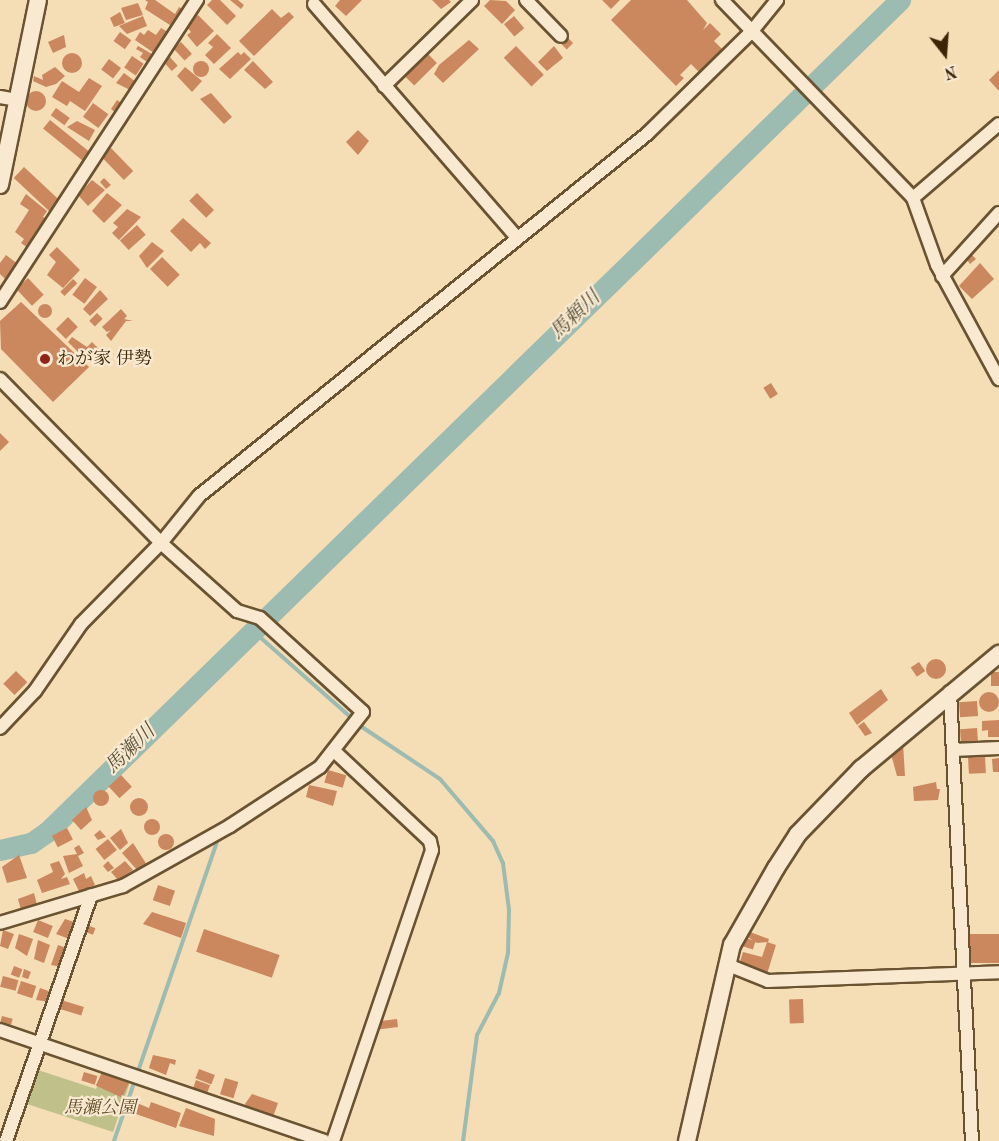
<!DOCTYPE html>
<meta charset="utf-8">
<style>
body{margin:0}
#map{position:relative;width:999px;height:1141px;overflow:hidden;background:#f5ddb6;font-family:"Old Standard TT","Noto Serif JP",serif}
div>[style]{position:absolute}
.green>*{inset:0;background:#c0c08b}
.stream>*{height:4px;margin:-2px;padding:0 2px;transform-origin:2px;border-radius:2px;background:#9cbbb1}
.river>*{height:21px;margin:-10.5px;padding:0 10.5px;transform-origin:10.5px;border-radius:10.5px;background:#9cbbb1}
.building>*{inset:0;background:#cb875d;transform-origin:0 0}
.round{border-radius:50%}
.roads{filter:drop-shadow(2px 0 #6a5331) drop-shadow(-2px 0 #6a5331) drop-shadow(0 2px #6a5331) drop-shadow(0 -2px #6a5331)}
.street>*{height:12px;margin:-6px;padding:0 6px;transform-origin:6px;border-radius:6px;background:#f8e9d0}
.secondary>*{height:16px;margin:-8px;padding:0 8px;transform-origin:8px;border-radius:8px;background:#f8e9d0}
.dots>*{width:16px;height:16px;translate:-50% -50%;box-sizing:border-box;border:3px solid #f8e9d0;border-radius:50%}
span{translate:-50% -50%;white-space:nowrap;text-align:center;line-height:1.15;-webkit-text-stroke:4.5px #f8e9d0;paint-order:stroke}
.poi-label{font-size:18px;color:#3c2505}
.left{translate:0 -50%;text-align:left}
.park-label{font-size:18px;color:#5d4c26;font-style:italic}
.water-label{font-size:20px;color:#595239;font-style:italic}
.north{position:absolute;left:915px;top:24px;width:60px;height:60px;-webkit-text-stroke:4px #f8e9d0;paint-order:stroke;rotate:163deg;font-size:16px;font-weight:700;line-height:24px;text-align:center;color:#3c2505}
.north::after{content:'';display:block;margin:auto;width:21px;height:27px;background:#3c2505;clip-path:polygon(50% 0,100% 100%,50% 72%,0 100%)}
</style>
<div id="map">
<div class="green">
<i style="clip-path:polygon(104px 1067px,132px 1076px,113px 1132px,24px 1103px,35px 1069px,96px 1089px)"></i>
</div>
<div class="stream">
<i style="left:253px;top:631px;width:145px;rotate:41.4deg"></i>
<i style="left:362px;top:727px;width:94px;rotate:33.7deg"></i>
<i style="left:440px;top:779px;width:82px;rotate:49.5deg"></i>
<i style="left:493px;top:841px;width:24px;rotate:66deg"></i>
<i style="left:503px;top:863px;width:47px;rotate:82.7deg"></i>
<i style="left:509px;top:910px;width:43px;rotate:91.3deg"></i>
<i style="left:508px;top:953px;width:41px;rotate:102.7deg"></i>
<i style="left:499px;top:993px;width:47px;rotate:117.6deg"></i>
<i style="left:477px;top:1035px;width:107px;rotate:97.5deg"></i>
<i style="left:114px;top:1141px;width:319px;rotate:-71deg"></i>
</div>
<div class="river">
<i style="left:0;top:850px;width:32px;rotate:-13deg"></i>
<i style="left:31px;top:843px;width:19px;rotate:-35deg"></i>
<i style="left:47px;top:832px;width:1192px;rotate:-44.29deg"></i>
</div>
<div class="building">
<i style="clip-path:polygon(145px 0,155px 0,175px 14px,179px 7px,184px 10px,173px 27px,145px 9px,148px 2px)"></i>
<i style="clip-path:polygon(212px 0,220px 0,236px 16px,227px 25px,207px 5px)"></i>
<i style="clip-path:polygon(230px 0,238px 0,244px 5px,241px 9px)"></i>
<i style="clip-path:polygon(340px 0,362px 0,346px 16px,335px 6px)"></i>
<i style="clip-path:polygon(432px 0,449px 0,451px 2px,441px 9px)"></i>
<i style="clip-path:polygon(490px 0,506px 1px,515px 10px,502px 24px,484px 6px)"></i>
<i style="clip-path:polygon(602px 0,620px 0,611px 9px)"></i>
<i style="clip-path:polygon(631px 0,687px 0,707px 23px,703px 30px,710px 23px,721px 34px,714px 41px,722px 49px,717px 58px,699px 72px,691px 64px,680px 75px,684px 78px,676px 86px,611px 20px)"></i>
<i style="clip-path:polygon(138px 3px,143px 15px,126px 20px,121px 8px)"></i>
<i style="clip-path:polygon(272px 9px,281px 18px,289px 12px,294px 17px,254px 56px,239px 41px)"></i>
<i style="clip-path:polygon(120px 12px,125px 23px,114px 27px,110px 18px)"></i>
<i style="clip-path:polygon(198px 15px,214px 31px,197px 47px,187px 35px,191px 32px,186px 26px)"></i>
<i style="clip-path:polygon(143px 16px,147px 26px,127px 34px,119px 26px)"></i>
<i style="left:514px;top:16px;width:16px;height:13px;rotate:50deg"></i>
<i style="clip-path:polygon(161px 28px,168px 32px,154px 53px,135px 40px,140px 32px,144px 35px,148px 30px,156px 35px)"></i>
<i style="left:120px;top:32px;width:14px;height:11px;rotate:36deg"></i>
<i style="clip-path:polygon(217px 34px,231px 48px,214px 64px,205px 55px,213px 47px,208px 43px)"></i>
<i style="clip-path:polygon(64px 35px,66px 47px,53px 53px,48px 42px)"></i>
<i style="left:566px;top:36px;width:10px;height:9px;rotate:45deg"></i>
<i style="clip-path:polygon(469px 40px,479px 49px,443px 83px,434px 74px,439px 65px)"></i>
<i style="left:181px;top:42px;width:16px;height:10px;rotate:47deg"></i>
<i style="clip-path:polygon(138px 46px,152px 54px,147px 62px,140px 57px,143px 53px,136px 49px)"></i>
<i style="left:516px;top:46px;width:40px;height:17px;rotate:46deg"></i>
<i style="clip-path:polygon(554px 46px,563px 58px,547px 71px,538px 62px)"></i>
<i style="clip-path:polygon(238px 52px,241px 55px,244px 52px,251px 59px,230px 79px,219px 69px)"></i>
<i style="left:427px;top:53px;width:14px;height:32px;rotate:45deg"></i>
<i class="round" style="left:62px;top:53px;width:20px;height:20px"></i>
<i style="left:132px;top:56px;width:14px;height:14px;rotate:34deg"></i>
<i style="left:169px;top:56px;width:13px;height:8px;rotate:48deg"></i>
<i style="left:109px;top:59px;width:15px;height:13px;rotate:37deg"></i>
<i class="round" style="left:193px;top:61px;width:16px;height:16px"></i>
<i style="clip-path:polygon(253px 61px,273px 82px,265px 89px,244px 70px)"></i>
<i style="clip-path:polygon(55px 67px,65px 76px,56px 84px,46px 87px,33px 81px,34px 76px,43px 80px,42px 75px)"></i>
<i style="clip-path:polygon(185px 67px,202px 81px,192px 92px,177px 76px)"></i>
<i style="clip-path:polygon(999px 70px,999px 91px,989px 80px)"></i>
<i style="clip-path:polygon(124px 73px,136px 82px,130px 90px,116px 83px)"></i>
<i style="clip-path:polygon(89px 78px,102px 86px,85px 111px,70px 101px,67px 106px,52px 97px,62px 81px,79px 92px)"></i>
<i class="round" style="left:26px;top:91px;width:20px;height:20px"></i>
<i style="clip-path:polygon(211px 93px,232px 117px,224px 124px,200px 99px)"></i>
<i style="clip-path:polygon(117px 100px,123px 104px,117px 114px,111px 109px)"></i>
<i style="left:93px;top:103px;width:19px;height:17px;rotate:36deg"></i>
<i style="left:56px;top:108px;width:17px;height:9px;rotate:36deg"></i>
<i style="left:50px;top:120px;width:53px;height:11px;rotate:39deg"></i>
<i style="clip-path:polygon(77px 121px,95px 130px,89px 141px,67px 127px)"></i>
<i style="clip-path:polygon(358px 130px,369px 141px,358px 155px,346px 142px)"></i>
<i style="left:111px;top:148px;width:32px;height:13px;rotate:46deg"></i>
<i style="left:24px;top:167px;width:49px;height:15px;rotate:43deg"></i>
<i style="clip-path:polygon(104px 178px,111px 185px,106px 189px,100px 182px)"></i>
<i style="clip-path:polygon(92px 180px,105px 190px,88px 206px,78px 195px)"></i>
<i style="clip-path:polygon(107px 193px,122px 205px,104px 223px,92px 211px)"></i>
<i style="left:197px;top:193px;width:24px;height:11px;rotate:45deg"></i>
<i style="clip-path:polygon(26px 194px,47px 211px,43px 217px,47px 219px,28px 248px,21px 243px,24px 239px,15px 232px,29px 210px,20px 204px)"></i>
<i style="clip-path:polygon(127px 209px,141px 217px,119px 240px,112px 233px,118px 227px,113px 223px)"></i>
<i style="clip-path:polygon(183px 218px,211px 243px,205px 249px,200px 243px,191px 252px,170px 231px)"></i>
<i style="left:137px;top:225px;width:13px;height:23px;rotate:48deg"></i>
<i style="clip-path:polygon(152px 242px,164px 251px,147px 268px,139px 256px)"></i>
<i style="clip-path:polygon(57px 247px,80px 270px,63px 288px,47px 275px,56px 262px,49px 255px)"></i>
<i style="clip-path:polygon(970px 253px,976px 259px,970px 264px,965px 257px)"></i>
<i style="clip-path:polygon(6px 255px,19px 265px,6px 280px,0 274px,0 263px)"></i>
<i style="left:162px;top:257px;width:25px;height:17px;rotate:45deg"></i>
<i style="clip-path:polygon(980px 263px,994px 279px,972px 299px,959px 286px)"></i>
<i style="left:28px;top:278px;width:23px;height:16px;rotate:47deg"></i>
<i style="left:85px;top:278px;width:15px;height:21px;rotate:37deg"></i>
<i style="left:73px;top:279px;width:6px;height:18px;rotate:45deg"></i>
<i style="clip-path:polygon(100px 290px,108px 299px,90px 316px,83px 309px)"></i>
<i style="clip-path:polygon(21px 302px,89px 367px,53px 402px,1px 349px,0 321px)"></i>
<i class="round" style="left:38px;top:304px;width:14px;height:14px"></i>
<i style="clip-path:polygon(121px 309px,127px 316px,124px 319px,133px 321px,126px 321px,111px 341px,106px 335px,111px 330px,107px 332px,102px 327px)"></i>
<i style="left:97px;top:313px;width:8px;height:11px;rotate:45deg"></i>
<i style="left:68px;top:317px;width:14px;height:17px;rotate:45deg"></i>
<i style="clip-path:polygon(72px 337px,87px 347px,92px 342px,101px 351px,88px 362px,68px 342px)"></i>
<i style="left:771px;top:383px;width:13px;height:9px;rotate:58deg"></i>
<i style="clip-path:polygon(0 433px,9px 442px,0 451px)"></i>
<i class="round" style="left:926px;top:659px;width:20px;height:20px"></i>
<i style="left:919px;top:662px;width:11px;height:10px;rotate:56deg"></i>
<i style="left:16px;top:671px;width:16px;height:18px;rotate:45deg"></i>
<i style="left:991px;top:672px;width:8px;height:14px"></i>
<i style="clip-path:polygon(881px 689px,888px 700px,857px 725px,849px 713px)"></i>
<i class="round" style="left:979px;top:692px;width:20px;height:20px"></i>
<i style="left:977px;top:701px;width:15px;height:18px;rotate:86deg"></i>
<i style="clip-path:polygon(999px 720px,999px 737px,988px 737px,988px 730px,982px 731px,982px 721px)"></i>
<i style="clip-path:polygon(864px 722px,872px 733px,870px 734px,865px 736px,858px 726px)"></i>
<i style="left:977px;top:728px;width:14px;height:17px;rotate:86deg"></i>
<i style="clip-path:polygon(903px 744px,905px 776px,897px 776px,891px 754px)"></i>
<i style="left:985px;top:756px;width:17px;height:17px;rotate:87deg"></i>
<i style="clip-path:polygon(999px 758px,999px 772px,993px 772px,992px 759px)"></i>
<i style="left:328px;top:770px;width:19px;height:13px;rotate:16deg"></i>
<i style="left:121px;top:775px;width:16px;height:17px;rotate:47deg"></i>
<i style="clip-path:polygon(936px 782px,937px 789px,940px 789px,938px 800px,914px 801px,913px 787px)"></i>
<i style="clip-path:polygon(309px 785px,337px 791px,333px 806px,306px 797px)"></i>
<i class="round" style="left:93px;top:790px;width:16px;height:16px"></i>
<i class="round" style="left:130px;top:798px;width:18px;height:18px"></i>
<i style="clip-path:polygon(86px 807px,92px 820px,81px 830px,72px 820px)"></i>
<i class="round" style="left:144px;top:819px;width:16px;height:16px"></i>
<i style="left:67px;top:828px;width:13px;height:17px;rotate:63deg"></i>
<i style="clip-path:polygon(121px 829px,128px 843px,120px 850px,110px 838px)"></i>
<i style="clip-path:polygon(100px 830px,106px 837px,98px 840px,94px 835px)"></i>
<i class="round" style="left:158px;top:834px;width:16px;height:16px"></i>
<i style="left:108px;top:839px;width:14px;height:16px;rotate:51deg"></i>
<i style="clip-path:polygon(133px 843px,147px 865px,137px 870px,122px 853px)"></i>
<i style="clip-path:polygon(79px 845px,84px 853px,78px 856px,83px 866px,69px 873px,63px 856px,77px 854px,74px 848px)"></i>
<i style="clip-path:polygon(19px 855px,27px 878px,7px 883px,2px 867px)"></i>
<i style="clip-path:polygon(59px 861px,65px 874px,61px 879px,67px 877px,70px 884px,42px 893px,37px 880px,53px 872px,50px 864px)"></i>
<i style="clip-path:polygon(108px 861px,114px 868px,108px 872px,103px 866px)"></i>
<i style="clip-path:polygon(125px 861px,133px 870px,118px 880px,111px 872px)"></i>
<i style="clip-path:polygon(84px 873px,86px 879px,91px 876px,95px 885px,80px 893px,73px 879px)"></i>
<i style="left:158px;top:885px;width:18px;height:16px;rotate:19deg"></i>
<i style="clip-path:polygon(34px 893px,37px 905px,21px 910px,18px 899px)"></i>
<i style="clip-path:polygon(152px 912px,186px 923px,181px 938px,143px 924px)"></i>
<i style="clip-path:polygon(65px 919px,77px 923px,72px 940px,56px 934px)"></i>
<i style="left:38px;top:920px;width:16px;height:13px;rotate:22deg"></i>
<i style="left:87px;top:925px;width:9px;height:7px;rotate:21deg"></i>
<i style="left:204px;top:929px;width:80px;height:24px;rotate:19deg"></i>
<i style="clip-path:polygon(3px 930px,14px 934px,8px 949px,0 946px)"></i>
<i style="clip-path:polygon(750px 932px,769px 939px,768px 942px,757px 943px,748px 937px)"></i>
<i style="clip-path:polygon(19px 934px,33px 939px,27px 956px,15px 948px)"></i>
<i style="left:999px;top:934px;width:29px;height:31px;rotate:90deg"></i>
<i style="left:746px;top:938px;width:10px;height:9px;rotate:17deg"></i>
<i style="clip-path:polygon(38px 940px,50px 945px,44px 963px,34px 959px)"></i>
<i style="clip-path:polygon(767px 942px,776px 945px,767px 974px,740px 962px,743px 952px,762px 957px)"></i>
<i style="clip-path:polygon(58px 945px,69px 949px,62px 967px,51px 965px)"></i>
<i style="left:14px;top:966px;width:9px;height:9px;rotate:21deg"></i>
<i style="clip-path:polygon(24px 969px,31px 972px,28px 979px,22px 977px)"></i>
<i style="left:3px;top:976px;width:16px;height:11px;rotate:15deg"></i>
<i style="left:21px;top:981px;width:16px;height:13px;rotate:18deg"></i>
<i style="clip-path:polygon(40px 988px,54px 993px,51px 1002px,36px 1000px)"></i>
<i style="left:803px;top:999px;width:24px;height:14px;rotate:88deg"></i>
<i style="left:61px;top:1000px;width:24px;height:9px;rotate:17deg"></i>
<i style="left:2px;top:1016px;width:11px;height:6px;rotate:15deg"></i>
<i style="left:397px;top:1019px;width:8px;height:18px;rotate:83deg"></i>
<i style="clip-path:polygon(153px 1055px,176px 1060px,175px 1065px,170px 1063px,166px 1075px,149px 1068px)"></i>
<i style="left:199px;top:1069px;width:17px;height:10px;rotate:21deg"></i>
<i style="left:103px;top:1070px;width:29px;height:17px;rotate:25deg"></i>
<i style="left:84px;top:1072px;width:14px;height:9px;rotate:17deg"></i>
<i style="left:225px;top:1078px;width:14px;height:17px;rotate:17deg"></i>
<i style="left:196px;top:1080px;width:15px;height:9px;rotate:20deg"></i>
<i style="clip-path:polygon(252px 1094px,278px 1103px,273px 1117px,247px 1107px,245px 1104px)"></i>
<i style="clip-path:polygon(151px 1102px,181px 1113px,176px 1128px,133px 1113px,137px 1103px,149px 1108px)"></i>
<i style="clip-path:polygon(186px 1108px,215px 1119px,214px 1136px,179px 1126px)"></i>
</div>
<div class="roads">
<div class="street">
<i style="left:526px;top:0;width:50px;rotate:45.8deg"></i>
<i style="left:722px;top:0;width:275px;rotate:46deg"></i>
<i style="left:913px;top:198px;width:71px;rotate:70.3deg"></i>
<i style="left:937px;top:265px;width:130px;rotate:61.5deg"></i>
<i style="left:314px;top:4px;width:308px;rotate:49deg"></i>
<i style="left:384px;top:86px;width:123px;rotate:-44.3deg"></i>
<i style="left:0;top:97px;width:17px;rotate:10deg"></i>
<i style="left:913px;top:198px;width:113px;rotate:-40.7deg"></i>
<i style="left:942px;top:276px;width:85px;rotate:-47.9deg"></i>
<i style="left:0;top:302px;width:361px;rotate:-56.9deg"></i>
<i style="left:0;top:379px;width:230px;rotate:45.5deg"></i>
<i style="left:161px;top:543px;width:102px;rotate:41.8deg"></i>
<i style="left:237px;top:611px;width:24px;rotate:17deg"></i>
<i style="left:260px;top:618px;width:139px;rotate:42.4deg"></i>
<i style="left:363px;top:712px;width:70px;rotate:128deg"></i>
<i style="left:320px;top:767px;width:108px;rotate:146.8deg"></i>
<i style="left:230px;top:826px;width:123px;rotate:150.7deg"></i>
<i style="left:123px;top:886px;width:128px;rotate:163.3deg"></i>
<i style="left:950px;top:692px;width:450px;rotate:87.2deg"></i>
<i style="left:0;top:728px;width:51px;rotate:-46.6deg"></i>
<i style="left:35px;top:691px;width:81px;rotate:-55.5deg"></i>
<i style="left:81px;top:624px;width:114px;rotate:-45.4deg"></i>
<i style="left:161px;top:543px;width:60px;rotate:-51deg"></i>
<i style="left:199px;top:496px;width:576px;rotate:-38.94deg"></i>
<i style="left:647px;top:134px;width:147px;rotate:-44.4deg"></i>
<i style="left:752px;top:31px;width:40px;rotate:-51deg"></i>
<i style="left:953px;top:750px;width:46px;rotate:-2.5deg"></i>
<i style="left:728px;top:965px;width:43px;rotate:21.8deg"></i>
<i style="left:768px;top:981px;width:231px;rotate:-2.2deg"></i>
<i style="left:0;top:1030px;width:343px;rotate:18.9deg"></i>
<i style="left:6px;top:1141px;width:260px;rotate:-70.9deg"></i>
<i style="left:333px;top:1141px;width:307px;rotate:-71.2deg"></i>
<i style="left:432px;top:850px;width:9px;rotate:-103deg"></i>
<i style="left:430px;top:841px;width:132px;rotate:-136.8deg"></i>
</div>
<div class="secondary">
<i style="left:0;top:185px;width:189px;rotate:-78.4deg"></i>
<i style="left:687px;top:1141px;width:201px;rotate:-77.1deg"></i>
<i style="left:732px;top:945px;width:89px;rotate:-60.3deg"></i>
<i style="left:776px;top:868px;width:40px;rotate:-57.1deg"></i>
<i style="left:798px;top:834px;width:91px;rotate:-45.9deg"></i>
<i style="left:861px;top:769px;width:180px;rotate:-39.8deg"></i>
</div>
</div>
<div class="dots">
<i style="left:45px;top:359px;background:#8f2418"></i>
</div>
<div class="poi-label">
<span class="left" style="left:57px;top:359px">わが家 伊勢</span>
</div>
<div class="park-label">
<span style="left:100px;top:1108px">馬瀬公園</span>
</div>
<div class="water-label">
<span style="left:576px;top:316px;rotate:-44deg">馬頼川</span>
<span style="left:131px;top:750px;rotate:-44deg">馬瀬川</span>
</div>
<div class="north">N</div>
</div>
